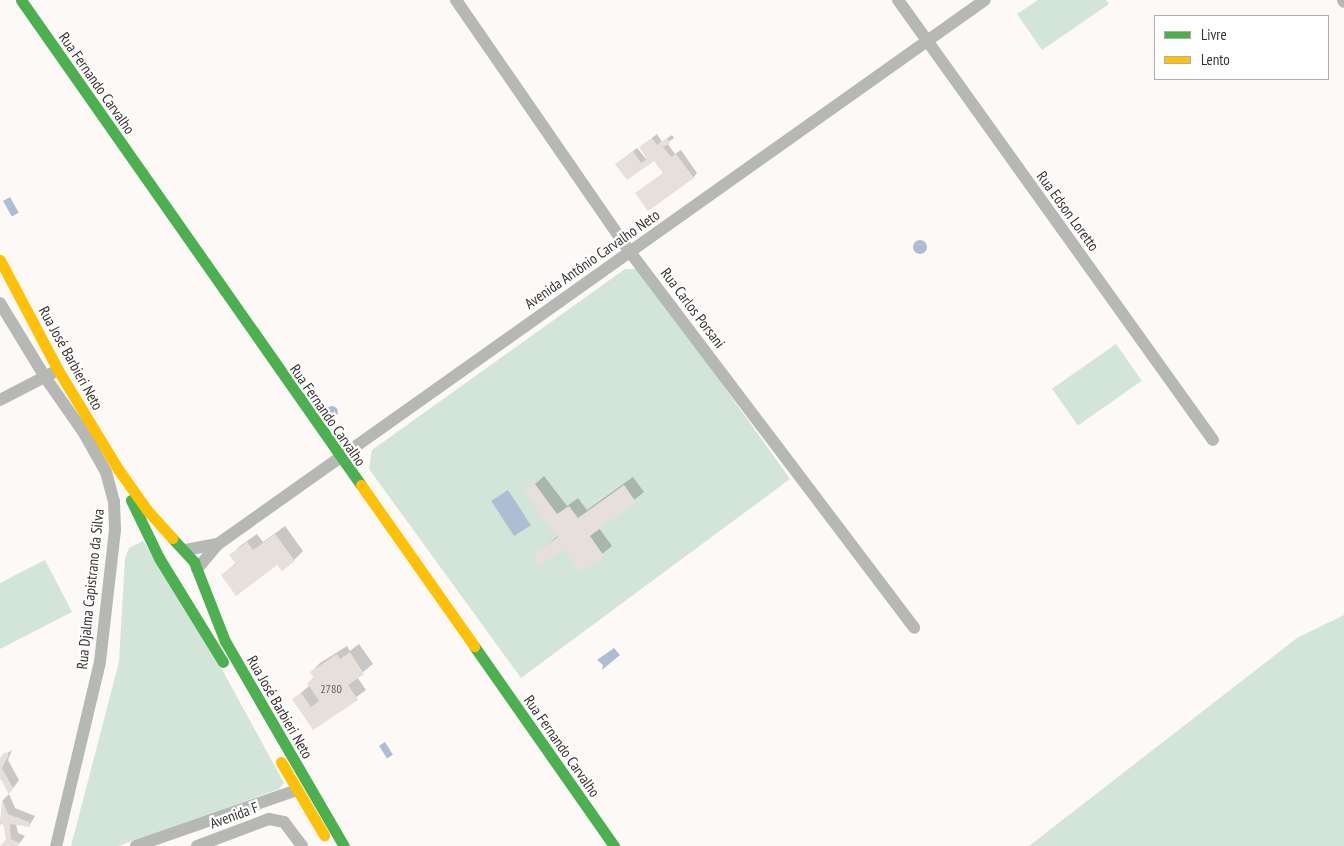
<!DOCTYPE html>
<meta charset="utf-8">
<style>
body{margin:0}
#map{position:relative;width:1344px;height:846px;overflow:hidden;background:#fcf9f7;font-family:"PT Sans Narrow",sans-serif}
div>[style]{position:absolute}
.green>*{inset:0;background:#d3e5d8;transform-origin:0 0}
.water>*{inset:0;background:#adbdd4;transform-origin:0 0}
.round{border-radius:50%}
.shadow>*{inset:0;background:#0003}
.building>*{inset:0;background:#e7dfda}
.street>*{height:12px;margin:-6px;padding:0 6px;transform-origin:6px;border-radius:6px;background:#b6b8b6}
.fast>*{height:11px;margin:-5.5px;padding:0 5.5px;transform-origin:5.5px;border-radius:5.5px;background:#4caf50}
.slow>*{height:11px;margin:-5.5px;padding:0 5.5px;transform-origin:5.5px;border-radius:5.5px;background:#ffc107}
span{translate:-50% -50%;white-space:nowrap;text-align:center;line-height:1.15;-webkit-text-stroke:4.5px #fff;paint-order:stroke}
.number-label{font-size:12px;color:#66605d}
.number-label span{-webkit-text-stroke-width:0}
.street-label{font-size:15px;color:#383230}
.legend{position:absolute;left:1154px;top:15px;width:175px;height:65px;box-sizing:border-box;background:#fff;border:1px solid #afadac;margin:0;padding:6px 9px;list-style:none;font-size:15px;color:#383230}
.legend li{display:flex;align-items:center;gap:10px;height:25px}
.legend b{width:25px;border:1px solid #afadac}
</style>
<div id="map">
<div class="green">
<i style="clip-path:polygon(1038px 0,1106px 0,1109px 4px,1042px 50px,1017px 14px)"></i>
<i style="clip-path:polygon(625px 269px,640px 269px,790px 479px,521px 678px,369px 469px,372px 450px)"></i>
<i style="left:1116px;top:344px;width:45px;height:78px;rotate:55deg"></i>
<i style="clip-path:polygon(143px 541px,212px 651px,284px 783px,279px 789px,118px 846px,71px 846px,119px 662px,125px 558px,129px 548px)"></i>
<i style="clip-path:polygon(45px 560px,72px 612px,0 649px,0 583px)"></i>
<i style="clip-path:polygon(1344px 615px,1344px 846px,1029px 846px,1297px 638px)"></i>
</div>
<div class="water">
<i style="left:10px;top:197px;width:18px;height:8px;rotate:61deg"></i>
<i class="round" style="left:913px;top:240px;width:14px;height:14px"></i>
<i class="round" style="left:326px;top:406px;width:12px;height:12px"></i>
<i style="left:508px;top:490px;width:42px;height:20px;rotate:57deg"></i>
<i style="clip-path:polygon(614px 648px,620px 655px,602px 670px,603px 665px,597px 660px)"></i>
<i style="left:385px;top:742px;width:15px;height:7px;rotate:58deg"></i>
</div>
<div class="shadow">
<i style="clip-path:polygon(657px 134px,662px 142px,672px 135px,674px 138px,667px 143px,675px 154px,681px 150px,697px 173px,693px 178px,664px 173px,654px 159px,627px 178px,616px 164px,637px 148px,646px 159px,648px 158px,640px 147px)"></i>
<i style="clip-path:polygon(544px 476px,567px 506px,578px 498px,587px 510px,633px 477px,644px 492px,599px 528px,612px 546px,581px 571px,563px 547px,535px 555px,558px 536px,526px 492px)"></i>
<i style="clip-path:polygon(285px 526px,303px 551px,294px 560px,282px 569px,278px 563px,222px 575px,237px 562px,231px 555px,240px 546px,257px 534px,263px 542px)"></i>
<i style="clip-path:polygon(359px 644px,373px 664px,357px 677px,366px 690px,314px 728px,294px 699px,310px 685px,309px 683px,314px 677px,311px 672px,320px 663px,347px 646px,350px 651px)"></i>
<i style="clip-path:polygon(12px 750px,8px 760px,19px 780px,10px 792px,0 778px,0 758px)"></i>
<i style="clip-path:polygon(9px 794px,15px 808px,35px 816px,29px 826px,16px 824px,18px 833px,25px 836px,18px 845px,7px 840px,4px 822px,0 824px,3px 800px)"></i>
</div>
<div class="building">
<i style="clip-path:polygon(652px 138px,657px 145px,667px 138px,670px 143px,663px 147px,671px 157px,676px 154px,694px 178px,648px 211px,635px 193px,663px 173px,654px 161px,627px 180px,615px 164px,633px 151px,641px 163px,647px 159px,639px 147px)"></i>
<i style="clip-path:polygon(535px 484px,557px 514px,569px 506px,578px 518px,624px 485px,636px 502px,590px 536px,604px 556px,581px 573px,563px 549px,540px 565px,533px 555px,558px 537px,524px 492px)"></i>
<i style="clip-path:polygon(275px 534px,295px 561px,282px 571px,277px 565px,236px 596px,221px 575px,236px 564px,229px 555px,247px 542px,253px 550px)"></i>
<i style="clip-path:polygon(350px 652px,364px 674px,348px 685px,358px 700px,313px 730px,292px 699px,301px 693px,311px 707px,319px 701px,307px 683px,314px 678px,310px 672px,337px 654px,340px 659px)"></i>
<i style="clip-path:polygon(5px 752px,9px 755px,2px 768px,13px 788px,9px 794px,0 778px,0 758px)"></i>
<i style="clip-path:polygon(2px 799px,8px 814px,29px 822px,30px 827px,10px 824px,11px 839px,19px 843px,18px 846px,0 846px,6px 839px,3px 824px,0 825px)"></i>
</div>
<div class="street">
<i style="left:456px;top:0;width:306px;rotate:55.4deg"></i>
<i style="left:630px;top:252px;width:471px;rotate:52.9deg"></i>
<i style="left:898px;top:0;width:541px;rotate:54.4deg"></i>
<i style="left:1343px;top:0;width:2px;rotate:63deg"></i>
<i style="left:0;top:303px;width:87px;rotate:58.7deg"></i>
<i style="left:45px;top:377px;width:68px;rotate:55.1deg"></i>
<i style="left:84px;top:433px;width:45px;rotate:60.6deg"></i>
<i style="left:106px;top:472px;width:30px;rotate:75deg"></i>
<i style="left:114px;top:501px;width:29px;rotate:88deg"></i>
<i style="left:115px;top:530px;width:133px;rotate:96.5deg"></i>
<i style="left:100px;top:662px;width:189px;rotate:103.4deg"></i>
<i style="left:0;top:400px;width:59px;rotate:-27.4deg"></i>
<i style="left:186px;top:550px;width:33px;rotate:-11deg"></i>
<i style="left:197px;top:569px;width:33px;rotate:-50deg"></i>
<i style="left:218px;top:544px;width:940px;rotate:-35.35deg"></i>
<i style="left:136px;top:846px;width:170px;rotate:-19.2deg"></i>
<i style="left:197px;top:846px;width:77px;rotate:-20.6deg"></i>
<i style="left:269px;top:819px;width:15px;rotate:11deg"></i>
<i style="left:284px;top:822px;width:30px;rotate:53deg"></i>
</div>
<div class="fast">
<i style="left:21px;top:0;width:592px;rotate:54.97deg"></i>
<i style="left:131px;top:500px;width:64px;rotate:64.2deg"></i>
<i style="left:159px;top:558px;width:122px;rotate:58.4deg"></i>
<i style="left:172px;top:538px;width:33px;rotate:47deg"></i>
<i style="left:194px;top:562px;width:85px;rotate:68.6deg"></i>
<i style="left:225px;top:641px;width:237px;rotate:59.9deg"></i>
<i style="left:474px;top:646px;width:244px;rotate:55deg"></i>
</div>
<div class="slow">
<i style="left:0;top:260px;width:124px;rotate:62.2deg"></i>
<i style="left:58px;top:370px;width:116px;rotate:58.8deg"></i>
<i style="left:118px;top:469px;width:50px;rotate:54.7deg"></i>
<i style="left:147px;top:510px;width:38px;rotate:48deg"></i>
<i style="left:361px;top:485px;width:197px;rotate:54.9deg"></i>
<i style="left:281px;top:762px;width:85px;rotate:59.5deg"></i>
</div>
<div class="number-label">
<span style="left:331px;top:689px">2780</span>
</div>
<div class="street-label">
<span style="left:97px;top:83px;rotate:55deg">Rua Fernando Carvalho</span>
<span style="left:1068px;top:211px;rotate:54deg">Rua Edson Loretto</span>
<span style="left:592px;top:259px;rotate:-35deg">Avenida Antônio Carvalho Neto</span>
<span style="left:693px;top:308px;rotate:53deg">Rua Carlos Porsani</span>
<span style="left:71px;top:358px;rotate:61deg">Rua José Barbieri Neto</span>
<span style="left:328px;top:415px;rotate:55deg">Rua Fernando Carvalho</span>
<span style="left:90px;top:589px;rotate:-84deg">Rua Djalma Capistrano da Silva</span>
<span style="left:280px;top:707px;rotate:60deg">Rua José Barbieri Neto</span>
<span style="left:562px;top:746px;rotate:55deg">Rua Fernando Carvalho</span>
<span style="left:234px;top:815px;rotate:-20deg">Avenida F</span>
</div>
<ul class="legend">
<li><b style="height:6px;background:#4caf50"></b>Livre</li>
<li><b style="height:6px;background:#ffc107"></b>Lento</li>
</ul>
</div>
